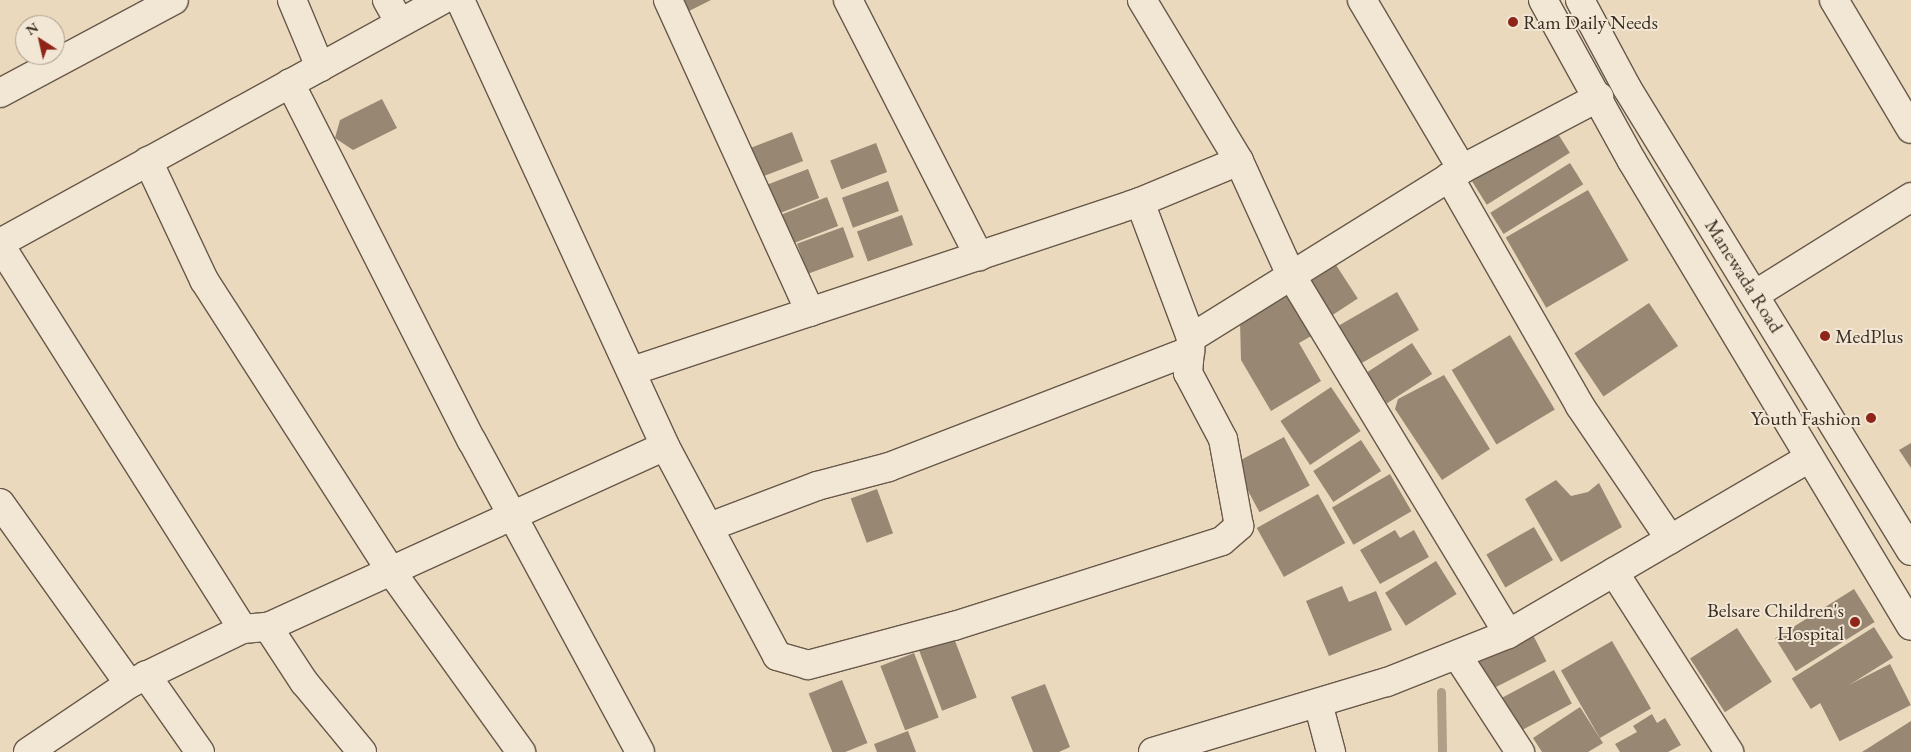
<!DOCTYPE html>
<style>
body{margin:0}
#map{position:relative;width:1911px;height:752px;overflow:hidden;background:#ebd9bd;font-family:"EB Garamond",serif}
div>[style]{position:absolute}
.stream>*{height:9px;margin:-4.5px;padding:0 4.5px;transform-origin:4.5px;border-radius:4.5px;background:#af9f89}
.building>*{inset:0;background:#978773;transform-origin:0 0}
.roads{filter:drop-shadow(1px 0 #67594a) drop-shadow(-1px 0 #67594a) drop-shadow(0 1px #67594a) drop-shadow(0 -1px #67594a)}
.street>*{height:28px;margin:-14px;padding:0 14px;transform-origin:14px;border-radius:14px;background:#f2e6d4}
.secondary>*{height:28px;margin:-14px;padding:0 14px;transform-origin:14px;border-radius:14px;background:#f2e6d4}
.dots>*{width:14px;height:14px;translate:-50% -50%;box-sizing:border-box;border:2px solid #f2e6d4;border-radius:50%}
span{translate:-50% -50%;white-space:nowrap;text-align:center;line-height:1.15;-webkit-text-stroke:4px #f2e6d4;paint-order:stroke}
.poi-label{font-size:20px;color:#3b2e23}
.left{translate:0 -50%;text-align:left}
.right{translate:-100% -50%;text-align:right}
.street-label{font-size:20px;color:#3b2e23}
.north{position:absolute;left:15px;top:15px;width:50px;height:50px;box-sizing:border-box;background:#f2e6d4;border:1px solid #a99c8d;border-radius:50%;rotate:325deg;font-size:14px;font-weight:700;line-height:20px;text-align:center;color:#3b2e23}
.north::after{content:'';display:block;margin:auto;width:18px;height:22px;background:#8f2418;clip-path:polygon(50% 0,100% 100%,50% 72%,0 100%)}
</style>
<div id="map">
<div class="stream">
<i style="left:1441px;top:692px;width:60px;rotate:89deg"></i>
</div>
<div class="building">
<i style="clip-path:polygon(678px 0,711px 0,685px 13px)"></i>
<i style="clip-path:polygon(382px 99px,397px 128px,353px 150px,335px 138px,340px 120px)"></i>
<i style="left:1555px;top:129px;width:28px;height:98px;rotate:58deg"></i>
<i style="left:792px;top:132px;width:31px;height:49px;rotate:69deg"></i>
<i style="left:876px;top:143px;width:31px;height:49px;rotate:69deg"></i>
<i style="left:1570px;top:163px;width:25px;height:94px;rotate:58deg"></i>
<i style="left:808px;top:169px;width:31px;height:48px;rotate:69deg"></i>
<i style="left:888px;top:181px;width:32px;height:49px;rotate:70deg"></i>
<i style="left:1588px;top:190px;width:81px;height:95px;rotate:60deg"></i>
<i style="left:827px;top:197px;width:31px;height:48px;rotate:69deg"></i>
<i style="left:902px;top:215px;width:32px;height:48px;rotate:70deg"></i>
<i style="left:843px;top:227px;width:32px;height:49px;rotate:70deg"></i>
<i style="left:1336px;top:265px;width:40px;height:36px;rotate:57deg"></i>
<i style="left:1397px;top:292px;width:44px;height:67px;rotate:60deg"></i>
<i style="clip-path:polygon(1288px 293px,1313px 335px,1299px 343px,1321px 381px,1271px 411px,1241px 360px,1240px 322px)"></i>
<i style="left:1649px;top:303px;width:52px;height:90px;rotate:56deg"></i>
<i style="left:1510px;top:335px;width:87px;height:68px;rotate:59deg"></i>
<i style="left:1412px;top:343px;width:37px;height:54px;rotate:57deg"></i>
<i style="clip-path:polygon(1444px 375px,1490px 449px,1442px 480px,1395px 409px,1398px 399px)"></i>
<i style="left:1331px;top:387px;width:53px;height:61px;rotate:56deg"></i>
<i style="left:1284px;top:437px;width:55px;height:57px;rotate:62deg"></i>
<i style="left:1361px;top:440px;width:37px;height:57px;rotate:57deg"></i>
<i style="clip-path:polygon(1911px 443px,1911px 468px,1899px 450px)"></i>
<i style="left:1390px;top:474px;width:43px;height:67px;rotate:60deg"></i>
<i style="clip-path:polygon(1556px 480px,1571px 496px,1588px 492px,1599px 483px,1622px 527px,1561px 562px,1525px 499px)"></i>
<i style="left:877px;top:489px;width:47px;height:28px;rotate:70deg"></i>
<i style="left:1318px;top:494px;width:56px;height:70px;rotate:61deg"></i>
<i style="left:1534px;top:527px;width:38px;height:55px;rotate:60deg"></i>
<i style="clip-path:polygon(1395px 530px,1400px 538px,1414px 530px,1429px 557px,1380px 584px,1360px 550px)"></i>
<i style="left:1436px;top:561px;width:39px;height:60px;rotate:58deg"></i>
<i style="clip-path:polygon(1342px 586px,1349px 602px,1376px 591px,1392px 630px,1329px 656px,1306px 601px)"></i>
<i style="left:1854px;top:589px;width:39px;height:93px;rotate:58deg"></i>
<i style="left:1874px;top:627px;width:36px;height:97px;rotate:58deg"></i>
<i style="left:1737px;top:628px;width:64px;height:56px;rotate:57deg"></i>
<i style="left:1531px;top:631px;width:34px;height:61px;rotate:63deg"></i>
<i style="left:952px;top:633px;width:69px;height:37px;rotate:69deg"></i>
<i style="left:1612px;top:641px;width:78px;height:59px;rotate:60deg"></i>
<i style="left:914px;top:653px;width:69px;height:36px;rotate:69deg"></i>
<i style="left:1890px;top:664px;width:46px;height:80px;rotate:63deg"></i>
<i style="left:1554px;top:670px;width:38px;height:61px;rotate:62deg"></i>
<i style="left:842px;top:680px;width:68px;height:36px;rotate:68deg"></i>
<i style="clip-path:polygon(1045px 684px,1070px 747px,1059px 752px,1033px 752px,1011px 697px)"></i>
<i style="clip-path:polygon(1580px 707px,1603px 743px,1588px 752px,1542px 752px,1533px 738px)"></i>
<i style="clip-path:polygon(1652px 714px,1657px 723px,1665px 718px,1681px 745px,1668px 752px,1620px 752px,1615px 744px,1637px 732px,1633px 726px)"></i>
<i style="clip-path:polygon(1911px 721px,1911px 752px,1862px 752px)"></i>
<i style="clip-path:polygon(908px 731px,916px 752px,877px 752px,874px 744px)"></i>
</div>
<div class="roads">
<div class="street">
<i style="left:292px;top:0;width:73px;rotate:67.3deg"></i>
<i style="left:387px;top:0;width:26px;rotate:61deg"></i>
<i style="left:460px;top:0;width:491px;rotate:65.3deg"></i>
<i style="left:668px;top:0;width:343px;rotate:65.5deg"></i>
<i style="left:848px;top:0;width:288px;rotate:62.9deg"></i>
<i style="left:1142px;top:0;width:188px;rotate:58.9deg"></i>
<i style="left:1362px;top:0;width:196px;rotate:59.4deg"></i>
<i style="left:1834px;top:0;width:150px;rotate:59.2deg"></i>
<i style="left:290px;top:83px;width:402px;rotate:63.1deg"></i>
<i style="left:472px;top:441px;width:353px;rotate:61.6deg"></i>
<i style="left:0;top:93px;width:197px;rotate:-28.1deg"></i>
<i style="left:148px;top:161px;width:132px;rotate:64.8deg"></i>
<i style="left:204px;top:280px;width:346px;rotate:57.3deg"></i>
<i style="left:391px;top:571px;width:223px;rotate:54.3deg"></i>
<i style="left:1449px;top:177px;width:264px;rotate:60.2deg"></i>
<i style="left:1580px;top:406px;width:161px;rotate:55.9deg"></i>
<i style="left:1140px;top:202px;width:107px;rotate:-22.5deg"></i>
<i style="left:1239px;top:161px;width:125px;rotate:65.5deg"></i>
<i style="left:1291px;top:275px;width:419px;rotate:58.8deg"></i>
<i style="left:0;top:245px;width:454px;rotate:57.7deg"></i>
<i style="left:243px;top:629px;width:25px;rotate:-5deg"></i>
<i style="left:1756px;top:294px;width:183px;rotate:-32deg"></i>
<i style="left:632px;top:371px;width:535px;rotate:-18.4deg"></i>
<i style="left:1140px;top:202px;width:145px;rotate:69.4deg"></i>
<i style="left:0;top:503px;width:222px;rotate:54.5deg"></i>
<i style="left:129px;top:684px;width:127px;rotate:-25.8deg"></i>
<i style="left:709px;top:527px;width:116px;rotate:-20.8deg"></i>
<i style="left:817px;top:486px;width:74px;rotate:-14.8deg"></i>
<i style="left:889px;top:467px;width:323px;rotate:-21.1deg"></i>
<i style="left:1614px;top:572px;width:214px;rotate:57.4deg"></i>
<i style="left:1457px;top:655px;width:116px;rotate:57deg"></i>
<i style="left:146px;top:675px;width:94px;rotate:55deg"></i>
<i style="left:1318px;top:703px;width:51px;rotate:75.1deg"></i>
<i style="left:28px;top:752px;width:122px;rotate:-34deg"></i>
<i style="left:362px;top:752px;width:91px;rotate:-129.6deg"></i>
<i style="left:304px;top:682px;width:66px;rotate:-123.2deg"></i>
<i style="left:268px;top:627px;width:436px;rotate:-24.5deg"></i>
<i style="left:665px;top:446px;width:238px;rotate:61.9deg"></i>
<i style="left:777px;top:656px;width:32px;rotate:16deg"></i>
<i style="left:808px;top:665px;width:151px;rotate:-15deg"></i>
<i style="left:954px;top:626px;width:281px;rotate:-17.6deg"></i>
<i style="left:1222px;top:541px;width:23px;rotate:-41deg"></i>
<i style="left:1239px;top:526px;width:88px;rotate:-100.4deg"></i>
<i style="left:1223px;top:439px;width:75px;rotate:-117.9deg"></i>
<i style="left:1188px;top:373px;width:35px;rotate:-85deg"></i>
<i style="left:1191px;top:338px;width:319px;rotate:-31.9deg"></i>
<i style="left:1462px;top:169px;width:155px;rotate:-27.7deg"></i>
</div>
<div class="secondary">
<i style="left:1543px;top:0;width:184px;rotate:61.1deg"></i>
<i style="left:1632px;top:161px;width:542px;rotate:59.04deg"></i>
<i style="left:1580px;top:0;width:100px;rotate:61.9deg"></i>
<i style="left:1627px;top:88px;width:543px;rotate:58.48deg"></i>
<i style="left:0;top:243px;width:504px;rotate:-28.8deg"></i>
<i style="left:1153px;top:752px;width:244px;rotate:-16.7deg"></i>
<i style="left:1387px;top:682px;width:130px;rotate:-21.6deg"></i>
<i style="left:1508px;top:634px;width:349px;rotate:-30.3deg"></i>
</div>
</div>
<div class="dots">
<i style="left:1513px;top:22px;background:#8f2418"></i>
<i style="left:1825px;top:336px;background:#8f2418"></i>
<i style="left:1871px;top:418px;background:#8f2418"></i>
<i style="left:1855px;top:622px;background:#8f2418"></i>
</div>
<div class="poi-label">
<span class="left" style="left:1523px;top:22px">Ram Daily Needs</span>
<span class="left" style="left:1835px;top:336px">MedPlus</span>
<span class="right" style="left:1861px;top:418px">Youth Fashion</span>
<span class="right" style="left:1844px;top:622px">Belsare Children's<br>Hospital</span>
</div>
<div class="street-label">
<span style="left:1744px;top:276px;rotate:58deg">Manewada Road</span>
</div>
<div class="north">N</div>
</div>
